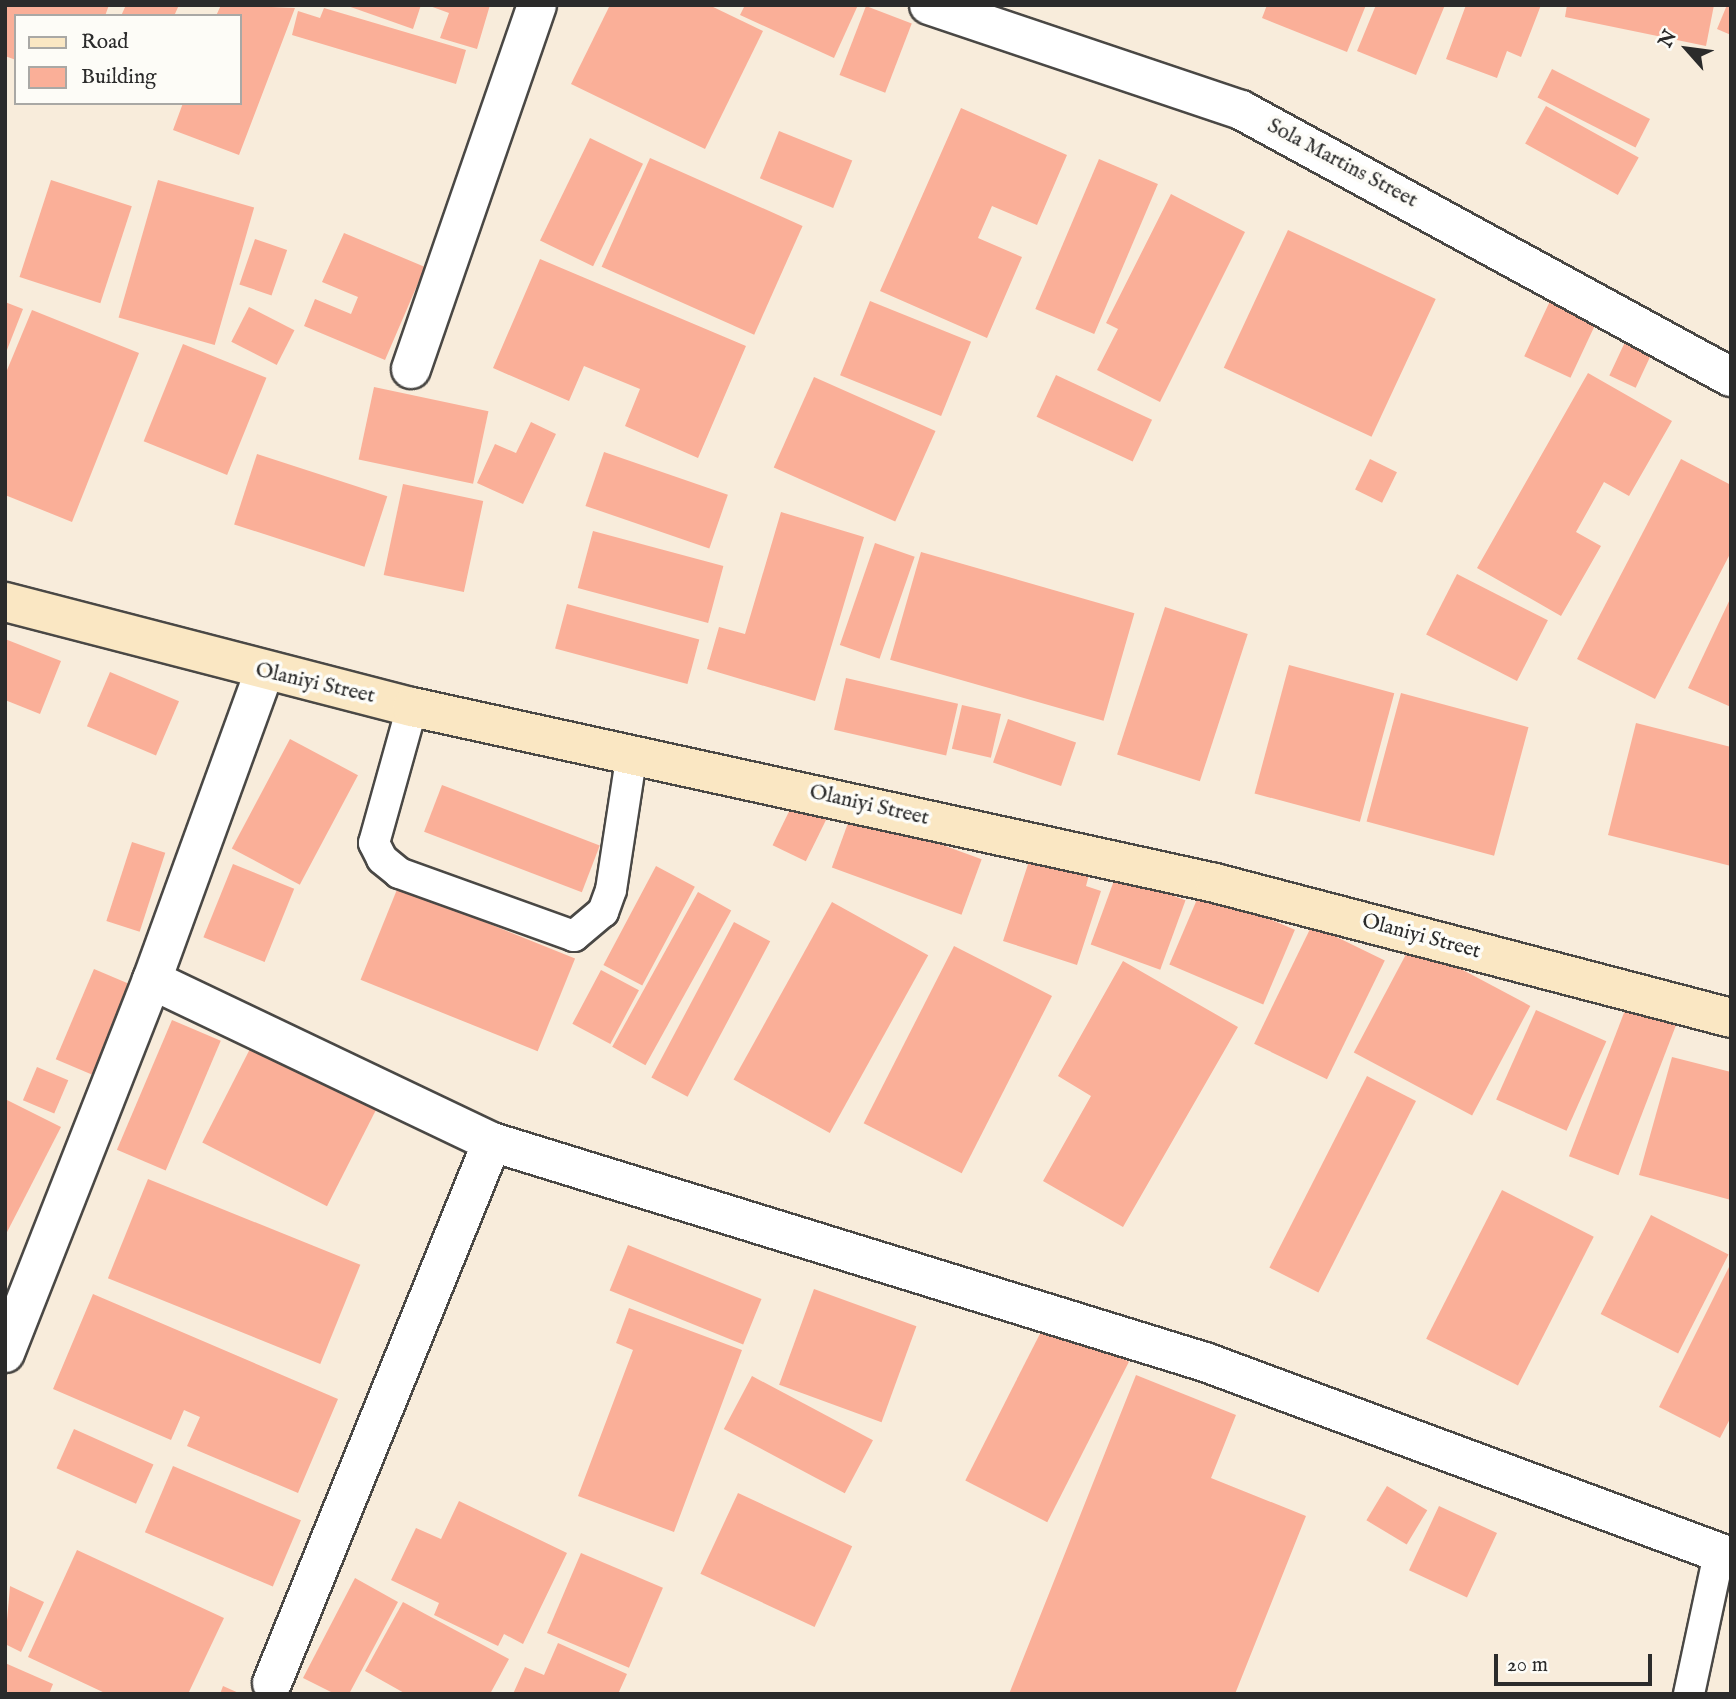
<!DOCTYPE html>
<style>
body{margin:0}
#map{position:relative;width:1736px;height:1699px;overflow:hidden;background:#f8ecdb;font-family:"IM FELL English",serif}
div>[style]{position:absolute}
.building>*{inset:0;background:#faaf98;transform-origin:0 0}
.roads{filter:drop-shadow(2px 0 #4a4845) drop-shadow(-2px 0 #4a4845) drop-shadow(0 2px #4a4845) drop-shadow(0 -2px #4a4845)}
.lane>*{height:30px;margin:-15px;padding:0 15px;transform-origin:15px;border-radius:15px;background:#fff}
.street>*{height:38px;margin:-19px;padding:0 19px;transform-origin:19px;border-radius:19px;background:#fff}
.secondary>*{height:38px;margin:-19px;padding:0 19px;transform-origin:19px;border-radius:19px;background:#fae7c3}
span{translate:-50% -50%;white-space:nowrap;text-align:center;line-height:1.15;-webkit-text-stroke:7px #fdfcf7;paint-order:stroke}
.street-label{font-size:21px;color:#2b2b2b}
.frame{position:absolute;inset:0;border:7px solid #2b2b2b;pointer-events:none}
.legend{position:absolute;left:14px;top:14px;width:228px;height:91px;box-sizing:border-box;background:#fdfcf7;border:2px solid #a9a8a5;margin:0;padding:9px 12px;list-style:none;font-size:21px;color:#2b2b2b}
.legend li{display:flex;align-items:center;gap:14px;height:35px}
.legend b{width:35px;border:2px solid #a9a8a5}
.north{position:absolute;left:1652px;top:14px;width:70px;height:70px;-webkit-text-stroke:5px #fdfcf7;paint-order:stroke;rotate:298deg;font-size:19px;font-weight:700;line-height:28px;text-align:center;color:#2b2b2b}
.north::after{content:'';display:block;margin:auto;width:24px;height:32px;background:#2b2b2b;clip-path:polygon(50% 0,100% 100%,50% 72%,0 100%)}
.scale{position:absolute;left:1494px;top:1654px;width:158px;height:32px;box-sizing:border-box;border:4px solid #2b2b2b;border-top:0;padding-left:9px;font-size:21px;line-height:24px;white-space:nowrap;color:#2b2b2b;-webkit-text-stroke:5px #fdfcf7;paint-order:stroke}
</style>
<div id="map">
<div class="building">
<i style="clip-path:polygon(5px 5px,109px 5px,105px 16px,16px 16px,16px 60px,5px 56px)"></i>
<i style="clip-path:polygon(126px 5px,179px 5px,174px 16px,121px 16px)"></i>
<i style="clip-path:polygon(221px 5px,295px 8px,239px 155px,173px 130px,183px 103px,240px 103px,240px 16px,216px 16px)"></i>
<i style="clip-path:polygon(345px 5px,421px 5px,413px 29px)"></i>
<i style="clip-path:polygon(427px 5px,490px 5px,477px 49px,440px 38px,449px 13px)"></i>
<i style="clip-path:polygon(610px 5px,709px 5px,763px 31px,705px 149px,571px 84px)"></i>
<i style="clip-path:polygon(745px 5px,858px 5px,834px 58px,740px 15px)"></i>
<i style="clip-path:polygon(1267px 5px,1366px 5px,1347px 52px,1262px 18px)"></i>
<i style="clip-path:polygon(1376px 5px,1445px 5px,1416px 75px,1357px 51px)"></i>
<i style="clip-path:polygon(1466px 5px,1541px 5px,1521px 57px,1507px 51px,1497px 78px,1446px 59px)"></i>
<i style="clip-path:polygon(1567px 5px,1714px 5px,1706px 46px,1565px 17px)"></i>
<i style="clip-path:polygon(1727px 5px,1731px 5px,1731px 35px,1717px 29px)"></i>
<i style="left:866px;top:6px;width:49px;height:74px;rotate:21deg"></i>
<i style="clip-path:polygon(324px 8px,466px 50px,456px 84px,292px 35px,298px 11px,320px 18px)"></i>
<i style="left:1552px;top:69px;width:110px;height:32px;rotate:27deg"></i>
<i style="left:1546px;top:106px;width:106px;height:43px;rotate:29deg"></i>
<i style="clip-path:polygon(961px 108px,1067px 155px,1037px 225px,992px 206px,978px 238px,1022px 257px,987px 338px,880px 291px)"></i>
<i style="left:779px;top:131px;width:79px;height:51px;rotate:22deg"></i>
<i style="left:590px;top:138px;width:59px;height:114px;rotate:26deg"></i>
<i style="left:650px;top:158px;width:167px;height:119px;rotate:24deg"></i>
<i style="left:1099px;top:159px;width:64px;height:163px;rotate:23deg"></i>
<i style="left:51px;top:180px;width:85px;height:102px;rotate:18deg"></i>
<i style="left:158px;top:180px;width:100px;height:143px;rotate:16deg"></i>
<i style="clip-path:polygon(1171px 194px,1245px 232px,1160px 402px,1097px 370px,1118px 329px,1106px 323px)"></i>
<i style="left:1288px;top:230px;width:163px;height:152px;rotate:25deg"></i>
<i style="clip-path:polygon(344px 233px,425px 267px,385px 360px,304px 326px,315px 299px,351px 314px,358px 297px,322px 282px)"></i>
<i style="left:255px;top:239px;width:34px;height:48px;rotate:19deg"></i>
<i style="clip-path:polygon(540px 259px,746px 346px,698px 458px,625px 426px,640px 389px,584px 366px,569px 401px,493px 368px)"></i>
<i style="left:870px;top:301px;width:109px;height:80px;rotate:22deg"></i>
<i style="left:1550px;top:301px;width:51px;height:61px;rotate:25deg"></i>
<i style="clip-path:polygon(5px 302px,23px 309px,5px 355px)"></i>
<i style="left:249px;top:307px;width:51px;height:39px;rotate:27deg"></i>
<i style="clip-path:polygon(32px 310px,139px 353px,72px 522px,5px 495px,5px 375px)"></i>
<i style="left:1625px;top:342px;width:29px;height:37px;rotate:25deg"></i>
<i style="left:183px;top:344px;width:90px;height:105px;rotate:22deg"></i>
<i style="clip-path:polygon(1588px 373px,1672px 421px,1629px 496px,1604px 482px,1576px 532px,1601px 546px,1561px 616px,1477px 568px)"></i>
<i style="left:1056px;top:375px;width:106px;height:46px;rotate:25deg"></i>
<i style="left:814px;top:377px;width:133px;height:99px;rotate:24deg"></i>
<i style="left:374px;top:387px;width:117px;height:74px;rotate:12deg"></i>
<i style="clip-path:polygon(531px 422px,556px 434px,523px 504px,477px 483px,495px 444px,516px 453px)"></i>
<i style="left:604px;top:452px;width:131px;height:57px;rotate:19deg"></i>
<i style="left:257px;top:454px;width:137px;height:74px;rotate:18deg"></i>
<i style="left:1370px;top:459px;width:30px;height:34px;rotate:26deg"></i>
<i style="clip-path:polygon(1681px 459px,1731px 485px,1731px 552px,1655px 699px,1577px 659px)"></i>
<i style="left:403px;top:484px;width:82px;height:93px;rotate:12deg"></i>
<i style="clip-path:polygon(781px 512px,864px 537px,815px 701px,707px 669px,719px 627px,745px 634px)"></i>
<i style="left:593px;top:531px;width:135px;height:59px;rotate:15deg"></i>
<i style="left:875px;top:543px;width:42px;height:108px;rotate:19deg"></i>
<i style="left:921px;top:552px;width:222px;height:112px;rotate:16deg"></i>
<i style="left:1457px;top:574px;width:102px;height:68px;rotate:27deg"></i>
<i style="clip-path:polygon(1731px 597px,1731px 707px,1688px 688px)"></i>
<i style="left:567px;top:604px;width:137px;height:46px;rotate:15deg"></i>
<i style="left:1165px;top:607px;width:87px;height:155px;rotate:18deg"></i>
<i style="clip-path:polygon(5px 639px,61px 661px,40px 714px,5px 700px)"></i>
<i style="left:1289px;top:665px;width:109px;height:133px;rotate:15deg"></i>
<i style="left:110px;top:672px;width:75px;height:59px;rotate:23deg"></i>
<i style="left:846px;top:678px;width:115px;height:53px;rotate:13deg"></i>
<i style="left:1401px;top:693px;width:132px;height:133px;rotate:15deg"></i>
<i style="left:962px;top:705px;width:40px;height:45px;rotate:13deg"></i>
<i style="left:1008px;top:719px;width:72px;height:46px;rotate:19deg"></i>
<i style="clip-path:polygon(1636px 723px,1731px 747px,1731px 866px,1608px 835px)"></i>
<i style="left:290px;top:739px;width:77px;height:124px;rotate:28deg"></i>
<i style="left:442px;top:785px;width:169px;height:50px;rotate:21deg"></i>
<i style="left:798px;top:793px;width:37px;height:58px;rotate:26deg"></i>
<i style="left:852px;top:812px;width:138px;height:59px;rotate:20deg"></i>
<i style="left:132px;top:842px;width:35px;height:83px;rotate:18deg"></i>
<i style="clip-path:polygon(1032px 852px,1090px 871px,1086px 886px,1101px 891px,1077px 965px,1003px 941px)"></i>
<i style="left:233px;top:864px;width:66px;height:79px;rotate:22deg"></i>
<i style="left:656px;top:866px;width:44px;height:112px;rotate:28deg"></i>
<i style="left:1116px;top:875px;width:74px;height:74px;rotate:20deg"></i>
<i style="left:398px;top:887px;width:191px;height:100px;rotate:22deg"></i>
<i style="left:1201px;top:890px;width:102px;height:81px;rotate:23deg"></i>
<i style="left:698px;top:892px;width:38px;height:177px;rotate:29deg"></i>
<i style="left:832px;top:902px;width:110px;height:203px;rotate:29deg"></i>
<i style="left:734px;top:922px;width:41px;height:176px;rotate:28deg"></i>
<i style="left:1312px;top:925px;width:81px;height:132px;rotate:26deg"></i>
<i style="left:1412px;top:943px;width:134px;height:124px;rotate:28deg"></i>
<i style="left:954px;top:946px;width:110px;height:199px;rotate:27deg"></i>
<i style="clip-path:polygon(1123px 961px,1238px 1027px,1123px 1227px,1043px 1181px,1091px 1096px,1058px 1076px)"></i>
<i style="left:94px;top:969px;width:43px;height:98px;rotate:23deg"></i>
<i style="left:601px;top:970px;width:43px;height:61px;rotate:28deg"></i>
<i style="left:1627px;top:1005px;width:53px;height:162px;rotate:21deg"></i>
<i style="left:1536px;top:1010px;width:77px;height:98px;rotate:24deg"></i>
<i style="left:172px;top:1020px;width:53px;height:141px;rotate:23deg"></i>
<i style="left:254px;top:1041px;width:140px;height:114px;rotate:27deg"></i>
<i style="clip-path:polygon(1672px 1057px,1731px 1072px,1731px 1200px,1639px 1175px)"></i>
<i style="left:37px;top:1067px;width:34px;height:36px;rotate:23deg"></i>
<i style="left:1367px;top:1076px;width:55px;height:215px;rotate:27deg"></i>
<i style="clip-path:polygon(5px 1099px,61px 1127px,5px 1236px)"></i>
<i style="left:148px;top:1179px;width:229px;height:107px;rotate:22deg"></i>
<i style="left:1502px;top:1190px;width:103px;height:167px;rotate:27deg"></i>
<i style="left:1651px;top:1215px;width:87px;height:111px;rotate:27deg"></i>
<i style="left:628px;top:1245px;width:144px;height:49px;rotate:22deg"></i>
<i style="clip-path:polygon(1731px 1263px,1731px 1417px,1720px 1438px,1659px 1407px)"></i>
<i style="left:814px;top:1289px;width:109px;height:102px;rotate:20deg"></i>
<i style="clip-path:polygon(93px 1294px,338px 1399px,298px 1493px,187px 1446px,200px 1417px,184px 1410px,171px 1440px,53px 1389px)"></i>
<i style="clip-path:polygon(629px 1308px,742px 1350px,674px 1532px,578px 1496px,633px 1350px,616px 1343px)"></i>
<i style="left:1047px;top:1320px;width:92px;height:180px;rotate:27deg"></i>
<i style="clip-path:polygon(1136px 1375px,1236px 1415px,1211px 1478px,1306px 1516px,1235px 1694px,1009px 1694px)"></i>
<i style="left:752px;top:1376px;width:137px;height:60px;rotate:28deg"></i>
<i style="left:74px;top:1429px;width:87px;height:43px;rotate:24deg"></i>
<i style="left:173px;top:1466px;width:139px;height:72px;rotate:23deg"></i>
<i style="left:1387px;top:1486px;width:47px;height:40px;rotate:31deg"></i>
<i style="left:738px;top:1493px;width:126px;height:89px;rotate:25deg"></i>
<i style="clip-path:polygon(459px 1501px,567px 1553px,523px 1644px,504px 1634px,498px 1646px,434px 1615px,439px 1603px,391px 1580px,416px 1528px,441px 1539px)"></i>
<i style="left:1439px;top:1506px;width:64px;height:71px;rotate:25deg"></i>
<i style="clip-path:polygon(77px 1550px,224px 1618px,188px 1694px,107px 1694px,28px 1657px)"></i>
<i style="left:581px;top:1553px;width:89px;height:87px;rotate:23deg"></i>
<i style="clip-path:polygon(355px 1578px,398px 1602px,349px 1694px,335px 1694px,303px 1678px)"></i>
<i style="clip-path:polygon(10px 1586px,44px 1602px,21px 1652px,5px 1644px)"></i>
<i style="clip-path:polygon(403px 1602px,509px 1659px,490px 1694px,406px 1694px,365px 1671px)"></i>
<i style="clip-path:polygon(558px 1643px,627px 1674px,618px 1694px,513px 1694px,525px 1667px,544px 1675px)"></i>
<i style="clip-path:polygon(5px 1663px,53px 1684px,49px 1694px,5px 1694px)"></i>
<i style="clip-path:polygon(223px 1686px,241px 1694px,220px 1694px)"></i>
</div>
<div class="roads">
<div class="lane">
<i style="left:412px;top:707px;width:141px;rotate:105.6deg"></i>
<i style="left:374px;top:843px;width:18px;rotate:63deg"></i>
<i style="left:382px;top:859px;width:22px;rotate:39deg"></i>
<i style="left:399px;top:873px;width:186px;rotate:19.8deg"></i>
<i style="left:574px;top:936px;width:38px;rotate:-40deg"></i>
<i style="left:603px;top:912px;width:23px;rotate:-70deg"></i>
<i style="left:611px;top:890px;width:139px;rotate:-81.3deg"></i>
<i style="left:1689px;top:1694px;width:143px;rotate:-77.9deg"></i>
</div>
<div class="street">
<i style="left:929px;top:5px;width:329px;rotate:18.6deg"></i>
<i style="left:1241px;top:110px;width:558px;rotate:28.59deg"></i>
<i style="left:411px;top:369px;width:385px;rotate:-70.9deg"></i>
<i style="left:152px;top:980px;width:377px;rotate:25.5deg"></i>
<i style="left:492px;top:1142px;width:746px;rotate:17.15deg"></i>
<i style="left:1205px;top:1362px;width:561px;rotate:20.34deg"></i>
<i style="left:5px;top:1353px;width:401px;rotate:-68.5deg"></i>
<i style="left:152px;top:980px;width:328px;rotate:-70deg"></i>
<i style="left:272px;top:1683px;width:584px;rotate:-67.87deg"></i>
</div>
<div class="secondary">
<i style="left:5px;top:602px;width:420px;rotate:14.5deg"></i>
<i style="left:412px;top:707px;width:822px;rotate:12.36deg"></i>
<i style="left:1215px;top:883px;width:533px;rotate:14.66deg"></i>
</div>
</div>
<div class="street-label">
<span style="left:1342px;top:164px;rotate:28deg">Sola Martins Street</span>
<span style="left:315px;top:684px;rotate:13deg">Olaniyi Street</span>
<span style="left:869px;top:806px;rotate:13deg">Olaniyi Street</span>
<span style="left:1421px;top:937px;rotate:15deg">Olaniyi Street</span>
</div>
<div class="frame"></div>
<ul class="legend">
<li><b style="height:9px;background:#fae7c3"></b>Road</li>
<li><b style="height:19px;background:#faaf98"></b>Building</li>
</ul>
<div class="north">N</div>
<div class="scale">20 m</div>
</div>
